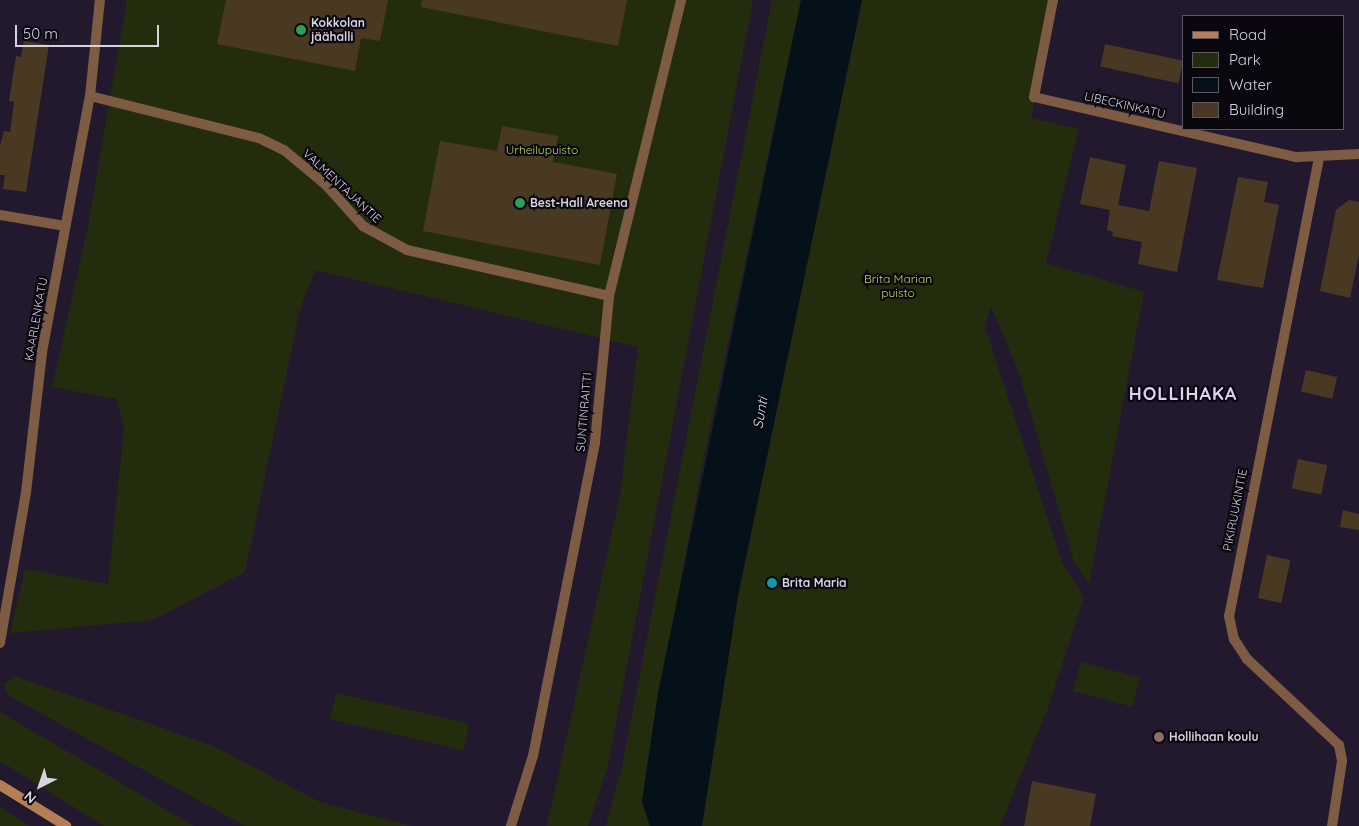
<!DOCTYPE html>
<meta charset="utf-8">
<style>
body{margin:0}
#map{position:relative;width:1359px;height:826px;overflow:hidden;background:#23192e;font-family:Quicksand,sans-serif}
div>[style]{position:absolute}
.green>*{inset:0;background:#242c0e;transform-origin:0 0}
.water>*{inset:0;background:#051119}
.building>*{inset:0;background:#493923;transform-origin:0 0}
.street>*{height:10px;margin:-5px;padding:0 5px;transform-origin:5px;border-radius:5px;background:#7d5c43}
.secondary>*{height:10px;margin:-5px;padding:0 5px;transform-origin:5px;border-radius:5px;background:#b47f56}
.dots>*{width:14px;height:14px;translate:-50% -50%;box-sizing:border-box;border:2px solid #0a070f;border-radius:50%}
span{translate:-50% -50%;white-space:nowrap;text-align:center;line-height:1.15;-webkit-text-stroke:4.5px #0a070f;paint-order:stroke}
.poi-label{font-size:12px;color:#d7d2e0;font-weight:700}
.left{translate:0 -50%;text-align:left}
.street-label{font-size:12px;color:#d7d2e0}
.park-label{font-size:12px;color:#b6d85a}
.water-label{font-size:14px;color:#d1e7f6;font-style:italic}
.district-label{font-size:18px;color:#ded2ef;font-weight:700;letter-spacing:1px}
.legend{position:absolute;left:1182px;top:15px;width:162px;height:115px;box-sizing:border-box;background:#0a070f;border:1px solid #5c5863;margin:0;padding:6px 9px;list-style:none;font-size:15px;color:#d7d2e0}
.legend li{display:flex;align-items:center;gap:10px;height:25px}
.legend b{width:25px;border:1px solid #5c5863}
.north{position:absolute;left:15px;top:761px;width:50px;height:50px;-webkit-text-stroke:4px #0a070f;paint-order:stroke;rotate:221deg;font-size:14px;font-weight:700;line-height:20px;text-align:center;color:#d7d2e0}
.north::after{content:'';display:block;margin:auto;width:18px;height:22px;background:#d7d2e0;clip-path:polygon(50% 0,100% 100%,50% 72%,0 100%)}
.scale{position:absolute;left:15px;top:25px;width:144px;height:22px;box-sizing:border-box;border:2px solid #d7d2e0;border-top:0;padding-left:6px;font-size:15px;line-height:18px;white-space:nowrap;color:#d7d2e0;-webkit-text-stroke:4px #0a070f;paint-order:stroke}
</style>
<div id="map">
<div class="green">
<i style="clip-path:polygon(127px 0,753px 0,608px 766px,588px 826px,547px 826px,620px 496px,638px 347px,315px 270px,300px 310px,245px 572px,153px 620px,10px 633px,25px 569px,108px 584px,124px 428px,117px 399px,52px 387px,87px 231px)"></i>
<i style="clip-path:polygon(772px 0,801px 0,704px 456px,648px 758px,642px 802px,650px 826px,606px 826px,622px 766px)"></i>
<i style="clip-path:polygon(862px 0,1058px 0,1031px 118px,1079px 129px,1046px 263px,1144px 292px,1089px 584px,1074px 562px,1019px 373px,991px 306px,985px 327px,1062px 562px,1084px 597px,1048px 708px,1000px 826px,702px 826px,738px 596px)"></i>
<i style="left:1081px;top:662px;width:61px;height:30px;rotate:15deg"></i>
<i style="clip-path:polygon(15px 676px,213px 746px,320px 802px,412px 826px,245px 826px,8px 695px,4px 684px)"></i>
<i style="left:336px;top:693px;width:137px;height:27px;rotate:13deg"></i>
<i style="clip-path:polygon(0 712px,194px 826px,104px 826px,0 761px)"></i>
<i style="clip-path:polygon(0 807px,29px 826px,0 826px)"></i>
</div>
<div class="water">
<i style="clip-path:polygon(801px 0,862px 0,738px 596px,702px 826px,650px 826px,642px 802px,658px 693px)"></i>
</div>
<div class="building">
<i style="clip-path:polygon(226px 0,388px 0,380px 41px,361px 38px,355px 71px,217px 44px)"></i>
<i style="clip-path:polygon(422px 0,627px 0,618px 46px,421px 7px)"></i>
<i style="clip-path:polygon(24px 41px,49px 45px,26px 192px,3px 189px,5px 175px,0 175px,0 146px,4px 131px,10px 132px,14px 102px,9px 101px,16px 56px,21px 57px)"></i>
<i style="left:1105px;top:44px;width:80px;height:23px;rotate:12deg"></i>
<i style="clip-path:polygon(502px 126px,558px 136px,553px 162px,617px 174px,600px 265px,423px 231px,440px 141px,497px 151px)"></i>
<i style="clip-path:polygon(1090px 157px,1126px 165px,1118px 205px,1149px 211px,1159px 161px,1197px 168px,1177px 272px,1138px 264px,1142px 242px,1112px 236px,1113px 232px,1107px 230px,1110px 210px,1080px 204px)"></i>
<i style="clip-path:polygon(1238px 177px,1268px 182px,1264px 202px,1279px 205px,1263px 288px,1217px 280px)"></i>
<i style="clip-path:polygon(1349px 200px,1359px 202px,1359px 254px,1350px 298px,1320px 291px,1336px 210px)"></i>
<i style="left:1306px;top:370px;width:32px;height:22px;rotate:13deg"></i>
<i style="left:1298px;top:459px;width:30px;height:30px;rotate:12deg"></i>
<i style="clip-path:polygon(1343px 510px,1359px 514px,1359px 530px,1340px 527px)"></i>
<i style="left:1267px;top:555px;width:24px;height:44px;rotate:12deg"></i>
<i style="clip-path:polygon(1032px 781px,1096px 794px,1090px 826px,1024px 826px)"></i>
</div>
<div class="street">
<i style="left:1053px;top:0;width:99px;rotate:101.1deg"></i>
<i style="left:1034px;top:97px;width:270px;rotate:12.9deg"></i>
<i style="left:1297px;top:157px;width:62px;rotate:-2.8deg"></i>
<i style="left:90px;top:96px;width:174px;rotate:14deg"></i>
<i style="left:259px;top:138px;width:28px;rotate:26deg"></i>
<i style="left:284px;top:150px;width:55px;rotate:39.8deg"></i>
<i style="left:326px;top:185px;width:55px;rotate:47.9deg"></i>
<i style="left:363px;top:226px;width:50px;rotate:28.6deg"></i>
<i style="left:407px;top:250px;width:207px;rotate:12.8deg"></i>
<i style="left:1319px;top:158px;width:467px;rotate:101.1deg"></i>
<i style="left:1229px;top:616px;width:24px;rotate:78deg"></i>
<i style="left:1234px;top:639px;width:24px;rotate:57deg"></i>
<i style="left:1247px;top:659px;width:126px;rotate:43.1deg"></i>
<i style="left:1339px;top:745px;width:16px;rotate:79deg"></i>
<i style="left:1342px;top:761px;width:66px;rotate:98.7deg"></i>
<i style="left:0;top:215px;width:66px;rotate:9.6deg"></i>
<i style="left:0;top:643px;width:152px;rotate:-80.2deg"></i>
<i style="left:26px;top:493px;width:142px;rotate:-83.5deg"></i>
<i style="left:42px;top:352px;width:260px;rotate:-79.4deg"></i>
<i style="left:90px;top:96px;width:97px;rotate:-84.1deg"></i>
<i style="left:511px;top:826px;width:73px;rotate:-72.6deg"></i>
<i style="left:533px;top:756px;width:320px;rotate:-78.8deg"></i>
<i style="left:595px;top:442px;width:147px;rotate:-84.5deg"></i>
<i style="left:609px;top:296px;width:305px;rotate:-76.3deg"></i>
</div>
<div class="secondary">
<i style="left:0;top:785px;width:78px;rotate:31.8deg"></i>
</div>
<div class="dots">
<i style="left:301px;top:30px;background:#2e9e5b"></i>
<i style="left:520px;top:203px;background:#2e9e5b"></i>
<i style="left:772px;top:583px;background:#0f9aa8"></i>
<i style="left:1159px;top:737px;background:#8d6e63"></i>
</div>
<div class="poi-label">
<span class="left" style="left:311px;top:30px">Kokkolan<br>jäähalli</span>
<span class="left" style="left:530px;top:203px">Best‑Hall Areena</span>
<span class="left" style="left:782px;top:583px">Brita Maria</span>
<span class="left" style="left:1169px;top:737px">Hollihaan koulu</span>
</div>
<div class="street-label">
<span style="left:1125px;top:105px;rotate:13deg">LIBECKINKATU</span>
<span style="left:342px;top:186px;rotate:43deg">VALMENTAJANTIE</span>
<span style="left:36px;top:319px;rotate:-80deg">KAARLENKATU</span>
<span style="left:584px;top:412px;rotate:-85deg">SUNTINRAITTI</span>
<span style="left:1235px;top:510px;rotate:-79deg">PIKIRUUKINTIE</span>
</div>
<div class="park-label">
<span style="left:542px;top:150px">Urheilupuisto</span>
<span style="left:898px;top:286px">Brita Marian<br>puisto</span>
</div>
<div class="water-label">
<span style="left:760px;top:413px;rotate:-80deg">Sunti</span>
</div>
<div class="district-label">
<span style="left:1183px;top:394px">HOLLIHAKA</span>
</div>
<ul class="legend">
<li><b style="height:6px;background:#b47f56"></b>Road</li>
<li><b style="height:14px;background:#242c0e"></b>Park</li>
<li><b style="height:14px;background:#051119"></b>Water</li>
<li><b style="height:14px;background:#493923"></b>Building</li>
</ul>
<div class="north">N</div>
<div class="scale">50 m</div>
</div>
